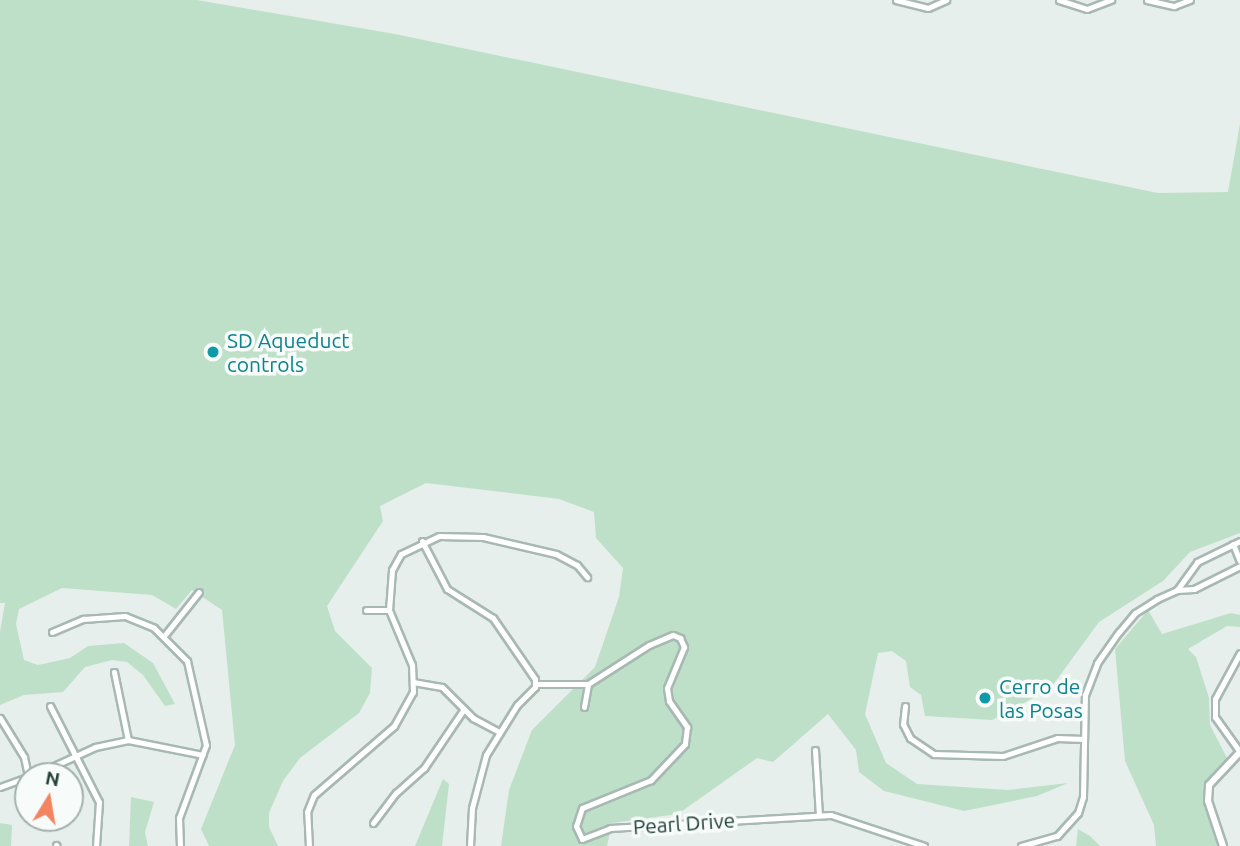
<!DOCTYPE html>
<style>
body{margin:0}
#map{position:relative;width:1240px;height:846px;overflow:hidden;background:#e6efeb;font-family:Ubuntu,sans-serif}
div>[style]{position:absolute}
.green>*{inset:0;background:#bfe0c8}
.roads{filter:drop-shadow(2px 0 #a8b8b2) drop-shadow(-2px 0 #a8b8b2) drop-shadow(0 2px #a8b8b2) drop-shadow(0 -2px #a8b8b2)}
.minor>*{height:5px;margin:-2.5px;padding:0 2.5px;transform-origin:2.5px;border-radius:2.5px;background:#fff}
.tertiary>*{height:6px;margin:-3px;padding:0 3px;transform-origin:3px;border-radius:3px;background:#fff}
.dots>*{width:19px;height:19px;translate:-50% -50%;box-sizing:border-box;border:4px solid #f7fbf9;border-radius:50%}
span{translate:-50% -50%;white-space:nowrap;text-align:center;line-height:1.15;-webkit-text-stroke:7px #f7fbf9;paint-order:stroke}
.culture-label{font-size:21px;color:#0d838f}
.left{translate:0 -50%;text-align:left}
.street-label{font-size:21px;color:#24423a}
.north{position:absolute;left:14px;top:762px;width:70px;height:70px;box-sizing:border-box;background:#f7fbf9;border:2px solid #a3b1ad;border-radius:50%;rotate:11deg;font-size:19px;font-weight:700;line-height:28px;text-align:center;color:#24423a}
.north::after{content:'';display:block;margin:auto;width:24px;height:32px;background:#f4845f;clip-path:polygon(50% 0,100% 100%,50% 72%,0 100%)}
</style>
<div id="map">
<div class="green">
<i style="clip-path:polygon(0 0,197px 0,395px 34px,1158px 193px,1228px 192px,1240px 124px,1240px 533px,1190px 552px,1163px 581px,1099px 622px,1050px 689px,992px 720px,925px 716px,921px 695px,910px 687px,906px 661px,892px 651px,878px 653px,865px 714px,886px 763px,917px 784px,1008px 790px,1068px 783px,1037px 796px,964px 811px,884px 791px,859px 772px,856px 750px,828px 714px,773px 762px,757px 758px,678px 814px,612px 823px,607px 846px,501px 846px,509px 790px,532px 730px,595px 667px,619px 597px,623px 568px,596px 538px,594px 512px,559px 499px,426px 483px,380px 506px,383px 521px,327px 606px,335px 631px,372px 668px,370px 693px,359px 713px,300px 758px,283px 781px,269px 813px,269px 827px,278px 846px,209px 846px,201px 829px,235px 745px,222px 610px,192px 590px,176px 609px,152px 595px,62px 588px,19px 609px,16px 624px,24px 660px,38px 665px,70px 658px,88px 646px,124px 643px,153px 663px,175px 704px,165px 706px,143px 675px,127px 662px,112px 660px,85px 667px,63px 692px,24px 695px,0 705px,0 632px,5px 603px,0 603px)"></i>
<i style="clip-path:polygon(1148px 610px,1162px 634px,1231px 613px,1240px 615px,1240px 627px,1227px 626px,1188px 649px,1196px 657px,1209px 698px,1210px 725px,1227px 758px,1207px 785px,1207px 813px,1217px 846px,1156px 846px,1154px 825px,1125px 761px,1115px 649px)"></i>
<i style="clip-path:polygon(443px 779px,449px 784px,442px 846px,415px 846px)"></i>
<i style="clip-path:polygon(131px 797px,154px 802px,145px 832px,148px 846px,129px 846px)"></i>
<i style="clip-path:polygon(0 823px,12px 825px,11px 846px,0 846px)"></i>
<i style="clip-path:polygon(1078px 829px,1090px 836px,1100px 846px,1076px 846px)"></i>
</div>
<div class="roads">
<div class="minor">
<i style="left:896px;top:0;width:33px;rotate:14deg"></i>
<i style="left:928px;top:8px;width:20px;rotate:-24deg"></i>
<i style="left:1059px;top:0;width:29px;rotate:18deg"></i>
<i style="left:1087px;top:9px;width:26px;rotate:-21deg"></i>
<i style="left:1147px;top:0;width:28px;rotate:13deg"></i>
<i style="left:1174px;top:6px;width:17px;rotate:-21deg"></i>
<i style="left:422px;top:541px;width:54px;rotate:62.5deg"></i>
<i style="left:447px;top:589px;width:54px;rotate:32.2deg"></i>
<i style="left:493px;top:618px;width:74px;rotate:55.5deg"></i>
<i style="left:535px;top:679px;width:8px;rotate:90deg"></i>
<i style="left:535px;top:687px;width:25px;rotate:135deg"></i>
<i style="left:517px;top:705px;width:59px;rotate:121.8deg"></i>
<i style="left:486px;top:755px;width:55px;rotate:104.8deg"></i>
<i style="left:472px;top:808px;width:38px;rotate:93deg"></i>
<i style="left:1233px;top:544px;width:18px;rotate:68deg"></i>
<i style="left:1177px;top:590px;width:34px;rotate:-54deg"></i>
<i style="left:1197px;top:562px;width:48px;rotate:-26deg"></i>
<i style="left:366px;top:610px;width:23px"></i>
<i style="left:52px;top:632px;width:34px;rotate:-23deg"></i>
<i style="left:83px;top:619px;width:42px;rotate:-4.1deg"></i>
<i style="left:125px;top:616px;width:31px;rotate:22deg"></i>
<i style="left:154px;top:628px;width:47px;rotate:45deg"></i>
<i style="left:187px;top:661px;width:86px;rotate:77.3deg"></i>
<i style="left:206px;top:745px;width:78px;rotate:110.3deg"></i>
<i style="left:179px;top:818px;width:28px;rotate:88deg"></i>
<i style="left:164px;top:636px;width:56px;rotate:-51.5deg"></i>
<i style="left:114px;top:672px;width:69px;rotate:78.4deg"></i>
<i style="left:413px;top:682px;width:29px;rotate:10deg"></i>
<i style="left:442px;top:687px;width:44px;rotate:45deg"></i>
<i style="left:473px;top:718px;width:30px;rotate:28deg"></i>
<i style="left:535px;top:684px;width:53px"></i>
<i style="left:588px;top:684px;width:72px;rotate:-32.6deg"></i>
<i style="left:649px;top:645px;width:26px;rotate:-23deg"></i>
<i style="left:673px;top:635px;width:8px;rotate:23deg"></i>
<i style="left:680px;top:638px;width:10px;rotate:66deg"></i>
<i style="left:684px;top:647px;width:44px;rotate:112.5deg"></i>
<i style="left:667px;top:688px;width:13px;rotate:81deg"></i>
<i style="left:669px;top:701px;width:32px;rotate:55deg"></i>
<i style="left:687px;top:727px;width:17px;rotate:97deg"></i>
<i style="left:685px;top:744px;width:50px;rotate:133.4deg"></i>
<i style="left:651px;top:780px;width:74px;rotate:157.9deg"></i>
<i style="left:582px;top:808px;width:19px;rotate:108deg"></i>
<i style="left:576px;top:826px;width:14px;rotate:65deg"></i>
<i style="left:582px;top:839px;width:30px;rotate:-21deg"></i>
<i style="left:610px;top:828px;width:221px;rotate:-3.4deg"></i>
<i style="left:831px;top:815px;width:98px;rotate:18.4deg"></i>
<i style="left:50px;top:706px;width:108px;rotate:63deg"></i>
<i style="left:99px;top:802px;width:44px;rotate:93.9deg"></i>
<i style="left:905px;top:706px;width:18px;rotate:96deg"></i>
<i style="left:903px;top:724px;width:16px;rotate:63deg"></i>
<i style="left:910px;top:738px;width:29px;rotate:34deg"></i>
<i style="left:934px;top:754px;width:69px;rotate:1.7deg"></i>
<i style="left:1003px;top:756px;width:57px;rotate:-18.4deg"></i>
<i style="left:1057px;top:738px;width:27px;rotate:2deg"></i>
<i style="left:584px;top:707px;width:23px;rotate:-80deg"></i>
<i style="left:0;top:718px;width:46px;rotate:58.4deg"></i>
<i style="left:24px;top:757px;width:19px;rotate:78deg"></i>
<i style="left:815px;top:750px;width:65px;rotate:86.5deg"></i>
<i style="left:1240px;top:752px;width:43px;rotate:-125.5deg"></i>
<i style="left:1215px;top:717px;width:18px;rotate:-90deg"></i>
<i style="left:1215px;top:699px;width:52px;rotate:-61.5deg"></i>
<i style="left:32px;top:776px;width:69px;rotate:-24.7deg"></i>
<i style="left:95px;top:747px;width:34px;rotate:-12deg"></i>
<i style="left:128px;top:740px;width:76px;rotate:11.3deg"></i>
<i style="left:0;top:787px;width:30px;rotate:-20deg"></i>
<i style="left:373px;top:823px;width:38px;rotate:-53deg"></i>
<i style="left:396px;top:793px;width:38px;rotate:-42deg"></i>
<i style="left:424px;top:768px;width:71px;rotate:-55.9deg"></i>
<i style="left:56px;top:845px;width:1px;rotate:45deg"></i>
<i style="left:309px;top:846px;width:34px;rotate:-93deg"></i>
<i style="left:307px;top:812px;width:18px;rotate:-68deg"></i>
<i style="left:314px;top:795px;width:106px;rotate:-40.8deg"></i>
<i style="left:394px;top:726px;width:39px;rotate:-61deg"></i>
<i style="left:413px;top:692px;width:27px;rotate:-92deg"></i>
<i style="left:412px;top:665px;width:60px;rotate:-112.7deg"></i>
<i style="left:389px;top:610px;width:40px;rotate:-85.7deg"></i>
<i style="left:392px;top:570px;width:18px;rotate:-61deg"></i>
<i style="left:401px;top:554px;width:42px;rotate:-25.3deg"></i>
<i style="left:439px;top:536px;width:44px;rotate:1.3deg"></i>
<i style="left:483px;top:537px;width:75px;rotate:13.1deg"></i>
<i style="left:556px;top:554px;width:24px;rotate:28deg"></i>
<i style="left:577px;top:565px;width:16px;rotate:50deg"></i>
<i style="left:1021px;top:846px;width:37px;rotate:-16deg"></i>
<i style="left:1057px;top:836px;width:31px;rotate:-48deg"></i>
<i style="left:1078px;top:813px;width:17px;rotate:-73deg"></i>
<i style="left:1083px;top:797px;width:102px;rotate:-88.9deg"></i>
<i style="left:1085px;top:695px;width:34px;rotate:-69deg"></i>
<i style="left:1097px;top:663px;width:38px;rotate:-55deg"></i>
<i style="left:1119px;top:632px;width:25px;rotate:-50deg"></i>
<i style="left:1135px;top:613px;width:26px;rotate:-32deg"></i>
<i style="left:1157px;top:599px;width:22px;rotate:-24deg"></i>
<i style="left:1177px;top:590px;width:17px;rotate:-3deg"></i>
<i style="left:1194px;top:589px;width:51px;rotate:-26.6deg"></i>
</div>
<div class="tertiary">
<i style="left:1223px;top:846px;width:47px;rotate:-108.4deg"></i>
<i style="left:1208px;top:801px;width:16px;rotate:-86deg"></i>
<i style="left:1209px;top:785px;width:45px;rotate:-46.8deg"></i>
</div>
</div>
<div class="dots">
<i style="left:213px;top:352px;background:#0f9aa8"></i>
<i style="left:985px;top:698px;background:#0f9aa8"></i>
</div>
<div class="culture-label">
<span class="left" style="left:227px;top:352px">SD Aqueduct<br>controls</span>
<span class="left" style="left:999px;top:698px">Cerro de<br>las Posas</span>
</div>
<div class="street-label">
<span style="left:684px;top:823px;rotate:-4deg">Pearl Drive</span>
</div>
<div class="north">N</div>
</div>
